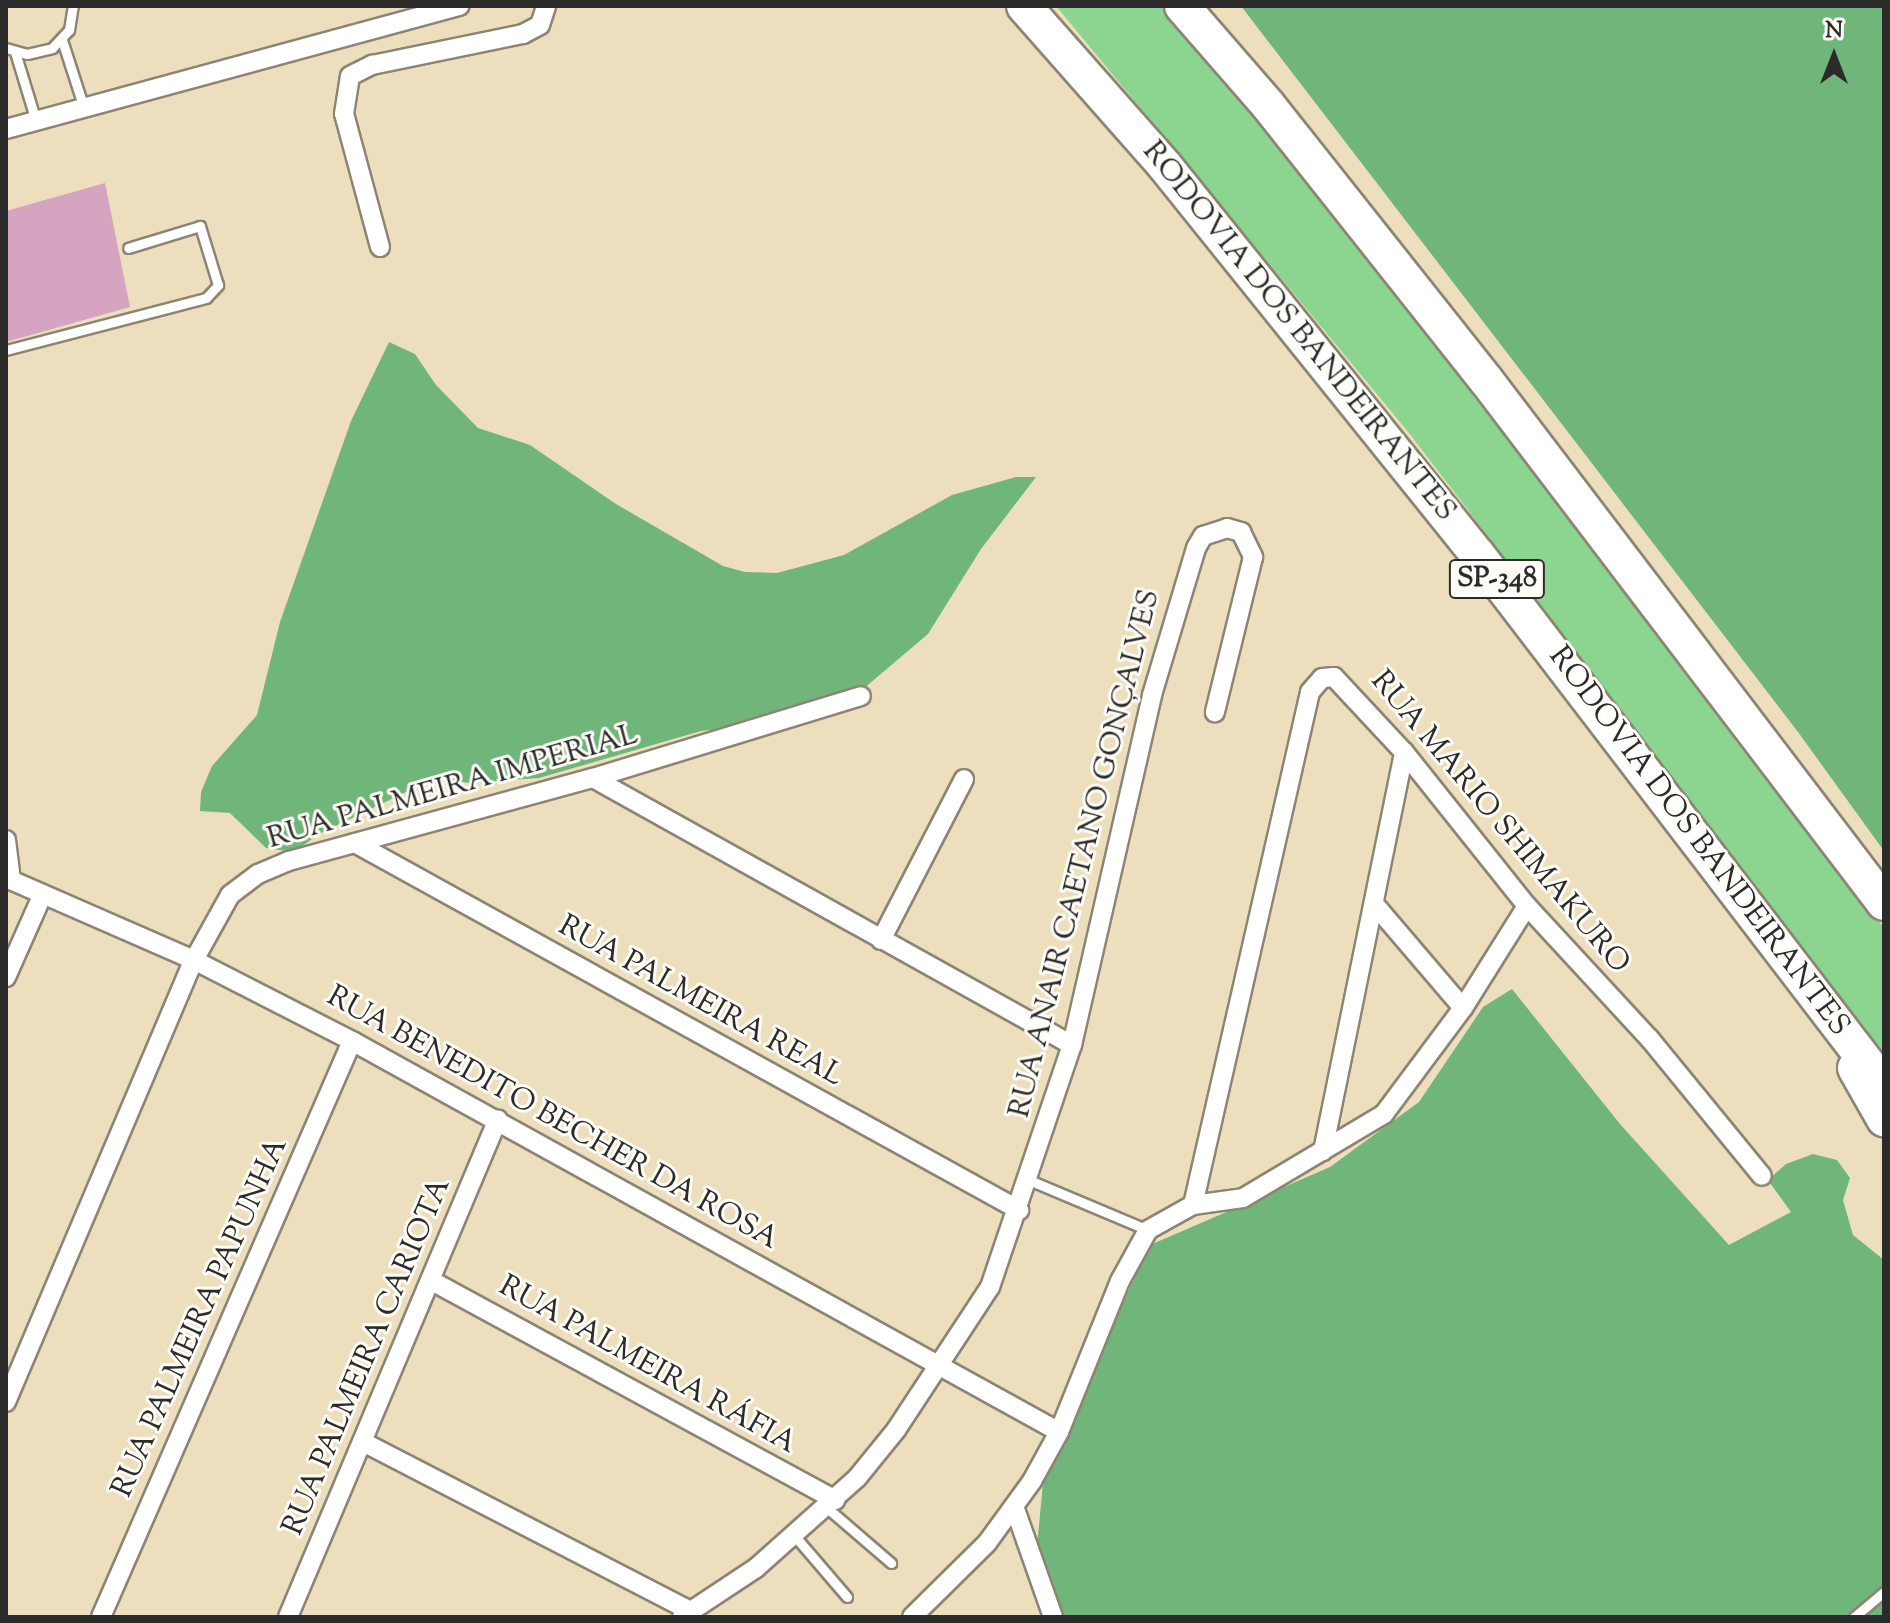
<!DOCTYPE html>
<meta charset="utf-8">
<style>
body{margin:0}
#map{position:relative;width:1890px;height:1623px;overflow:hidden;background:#eddfbd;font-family:"Sorts Mill Goudy",serif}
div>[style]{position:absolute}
.green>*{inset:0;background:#8bd591}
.forest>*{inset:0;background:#70b67b}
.building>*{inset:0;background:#d5a4c1}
.roads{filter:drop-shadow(2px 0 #8c8574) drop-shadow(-2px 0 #8c8574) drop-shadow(0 2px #8c8574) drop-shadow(0 -2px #8c8574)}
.service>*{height:9px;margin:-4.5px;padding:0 4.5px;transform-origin:4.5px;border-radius:4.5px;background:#fff}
.minor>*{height:18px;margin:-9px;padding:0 9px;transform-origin:9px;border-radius:9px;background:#fff}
.motorway>*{height:34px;margin:-17px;padding:0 17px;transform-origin:17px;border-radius:17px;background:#fff}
span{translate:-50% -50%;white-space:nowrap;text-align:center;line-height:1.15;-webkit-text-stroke:6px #fdfcf7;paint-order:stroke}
.shield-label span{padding:2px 6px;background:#fdfcf7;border:2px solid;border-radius:6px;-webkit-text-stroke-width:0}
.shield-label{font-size:28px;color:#2b2b2b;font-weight:700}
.street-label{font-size:30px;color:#2b2b2b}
.frame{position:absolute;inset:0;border:8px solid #2b2b2b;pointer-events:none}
.north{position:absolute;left:1794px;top:16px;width:80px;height:80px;-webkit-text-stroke:6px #fdfcf7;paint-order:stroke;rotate:0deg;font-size:22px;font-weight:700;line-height:32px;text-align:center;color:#2b2b2b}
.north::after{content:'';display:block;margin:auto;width:28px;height:36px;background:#2b2b2b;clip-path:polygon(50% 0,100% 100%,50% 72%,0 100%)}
</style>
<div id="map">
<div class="green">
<i style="clip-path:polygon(1056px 6px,1166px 6px,1232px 80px,1718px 701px,1884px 928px,1884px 1054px,1409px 433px)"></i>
</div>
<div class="forest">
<i style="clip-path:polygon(1241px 6px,1884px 6px,1884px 851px,1798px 732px)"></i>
<i style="clip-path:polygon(389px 342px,415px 354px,436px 385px,478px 428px,530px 445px,616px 504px,723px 566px,745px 572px,777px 573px,844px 555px,952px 495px,1016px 477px,1036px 477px,981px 549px,928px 634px,856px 695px,794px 721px,701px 731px,539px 778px,470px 783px,435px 778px,319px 834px,294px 852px,266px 848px,230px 813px,200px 811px,201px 792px,212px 766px,257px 715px,280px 622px,351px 421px)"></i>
<i style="clip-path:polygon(1512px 989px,1620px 1124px,1729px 1245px,1791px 1212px,1768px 1180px,1786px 1164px,1813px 1154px,1837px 1160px,1850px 1178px,1843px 1200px,1853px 1235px,1884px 1260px,1884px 1617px,1045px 1617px,1027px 1575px,1038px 1536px,1044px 1472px,1150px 1245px,1330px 1167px,1419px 1102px,1483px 1007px)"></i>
</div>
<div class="building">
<i style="clip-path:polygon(105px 183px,130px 307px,6px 342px,6px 211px)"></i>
</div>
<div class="roads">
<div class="service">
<i style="left:62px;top:40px;width:71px;rotate:72.1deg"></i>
<i style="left:6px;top:48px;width:22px;rotate:16deg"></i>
<i style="left:27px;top:54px;width:26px;rotate:-13deg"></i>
<i style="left:52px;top:48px;width:25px;rotate:-47deg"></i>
<i style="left:69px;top:30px;width:24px;rotate:-81deg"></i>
<i style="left:15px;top:52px;width:72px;rotate:73.1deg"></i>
<i style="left:6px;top:350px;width:207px;rotate:-14.6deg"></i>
<i style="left:206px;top:298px;width:18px;rotate:-47deg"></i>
<i style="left:218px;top:285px;width:62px;rotate:-107deg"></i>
<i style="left:200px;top:226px;width:75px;rotate:163deg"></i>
<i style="left:1029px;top:1180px;width:129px;rotate:22.8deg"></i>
<i style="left:826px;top:1507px;width:86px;rotate:40.7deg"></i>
<i style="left:793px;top:1534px;width:83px;rotate:49.4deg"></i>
<i style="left:1854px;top:1617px;width:39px;rotate:-40deg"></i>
</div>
<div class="minor">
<i style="left:6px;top:129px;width:470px;rotate:-15.2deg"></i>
<i style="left:380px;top:247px;width:138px;rotate:-105.1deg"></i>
<i style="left:344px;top:114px;width:38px;rotate:-81deg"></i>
<i style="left:350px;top:76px;width:25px;rotate:-27deg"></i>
<i style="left:372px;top:65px;width:154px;rotate:-11.6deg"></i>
<i style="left:523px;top:34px;width:19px;rotate:-28deg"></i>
<i style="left:540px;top:25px;width:20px;rotate:-72deg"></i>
<i style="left:593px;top:778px;width:548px;rotate:29.14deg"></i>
<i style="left:6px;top:840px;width:40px;rotate:82.9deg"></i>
<i style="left:355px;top:843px;width:759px;rotate:28.93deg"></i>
<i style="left:6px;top:878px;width:205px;rotate:23.6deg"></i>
<i style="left:194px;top:960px;width:178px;rotate:27.1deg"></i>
<i style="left:352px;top:1041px;width:808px;rotate:28.94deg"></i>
<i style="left:1375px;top:905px;width:135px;rotate:49.5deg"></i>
<i style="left:881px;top:940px;width:181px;rotate:-62.7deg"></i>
<i style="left:6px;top:977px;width:89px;rotate:-66deg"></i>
<i style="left:1323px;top:1151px;width:407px;rotate:-78.5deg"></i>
<i style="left:1193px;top:1205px;width:526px;rotate:-77.15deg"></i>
<i style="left:1310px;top:692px;width:18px;rotate:-49deg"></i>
<i style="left:1322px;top:678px;width:12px;rotate:-5deg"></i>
<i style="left:1334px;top:677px;width:103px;rotate:47deg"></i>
<i style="left:1404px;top:752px;width:197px;rotate:51.4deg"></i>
<i style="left:1527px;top:906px;width:180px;rotate:47.3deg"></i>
<i style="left:1649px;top:1038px;width:178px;rotate:50.7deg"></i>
<i style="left:432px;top:1281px;width:459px;rotate:28.5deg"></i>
<i style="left:6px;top:1402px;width:480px;rotate:-67deg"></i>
<i style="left:194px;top:960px;width:74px;rotate:-61deg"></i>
<i style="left:230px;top:895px;width:35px;rotate:-37deg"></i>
<i style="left:258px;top:874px;width:34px;rotate:-23deg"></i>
<i style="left:289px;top:861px;width:315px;rotate:-15.3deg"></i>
<i style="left:593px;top:778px;width:280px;rotate:-17deg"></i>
<i style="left:363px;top:1442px;width:370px;rotate:27.3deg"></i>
<i style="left:1015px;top:1509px;width:114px;rotate:70.6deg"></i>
<i style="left:101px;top:1617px;width:628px;rotate:-66.45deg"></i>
<i style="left:288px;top:1617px;width:540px;rotate:-67.14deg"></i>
<i style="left:682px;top:1617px;width:89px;rotate:-33.5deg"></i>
<i style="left:756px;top:1568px;width:135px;rotate:-41.7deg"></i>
<i style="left:857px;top:1478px;width:62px;rotate:-50.9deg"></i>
<i style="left:896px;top:1430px;width:171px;rotate:-56.7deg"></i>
<i style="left:990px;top:1287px;width:256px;rotate:-71.3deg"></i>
<i style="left:1072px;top:1045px;width:359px;rotate:-77.1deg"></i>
<i style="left:1152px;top:695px;width:153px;rotate:-73.3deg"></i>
<i style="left:1196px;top:548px;width:14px;rotate:-60deg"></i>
<i style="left:1203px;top:536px;width:25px;rotate:-18deg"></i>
<i style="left:1227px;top:528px;width:15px;rotate:16deg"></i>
<i style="left:1241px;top:532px;width:28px;rotate:64deg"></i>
<i style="left:1253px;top:557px;width:160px;rotate:103.8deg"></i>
<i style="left:912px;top:1617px;width:105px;rotate:-44.6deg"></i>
<i style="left:987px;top:1543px;width:77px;rotate:-54deg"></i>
<i style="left:1032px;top:1481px;width:56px;rotate:-61.1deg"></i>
<i style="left:1059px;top:1432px;width:163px;rotate:-68deg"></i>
<i style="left:1120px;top:1281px;width:58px;rotate:-61.2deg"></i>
<i style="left:1148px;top:1230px;width:51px;rotate:-29.1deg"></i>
<i style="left:1193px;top:1205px;width:50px;rotate:-8deg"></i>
<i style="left:1243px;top:1198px;width:164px;rotate:-30.8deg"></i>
<i style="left:1384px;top:1114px;width:132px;rotate:-53.3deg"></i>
<i style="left:1463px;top:1008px;width:120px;rotate:-57.9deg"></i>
</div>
<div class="motorway">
<i style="left:1024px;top:6px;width:213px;rotate:48.6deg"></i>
<i style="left:1165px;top:166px;width:499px;rotate:51.2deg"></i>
<i style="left:1478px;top:555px;width:668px;rotate:52.55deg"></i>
<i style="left:1182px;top:6px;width:131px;rotate:49deg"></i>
<i style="left:1268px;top:105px;width:351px;rotate:51.6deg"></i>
<i style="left:1486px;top:380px;width:657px;rotate:52.73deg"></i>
<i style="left:1855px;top:1068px;width:59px;rotate:60.4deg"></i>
</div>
</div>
<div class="shield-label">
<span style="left:1497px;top:579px">SP-348</span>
</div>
<div class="street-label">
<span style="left:1298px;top:332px;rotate:51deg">RODOVIA DOS BANDEIRANTES</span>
<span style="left:453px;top:788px;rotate:-16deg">RUA PALMEIRA IMPERIAL</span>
<span style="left:1499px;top:823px;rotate:50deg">RUA MARIO SHIMAKURO</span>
<span style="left:1698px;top:842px;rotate:53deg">RODOVIA DOS BANDEIRANTES</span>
<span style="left:1086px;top:854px;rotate:-76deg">RUA ANAIR CAETANO GONÇALVES</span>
<span style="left:700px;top:1002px;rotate:29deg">RUA PALMEIRA REAL</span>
<span style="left:552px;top:1119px;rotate:29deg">RUA BENEDITO BECHER DA ROSA</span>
<span style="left:201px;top:1318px;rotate:-66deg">RUA PALMEIRA PAPUNHA</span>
<span style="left:368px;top:1357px;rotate:-67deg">RUA PALMEIRA CARIOTA</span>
<span style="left:647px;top:1366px;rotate:29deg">RUA PALMEIRA RÁFIA</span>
</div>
<div class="frame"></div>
<div class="north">N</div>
</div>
